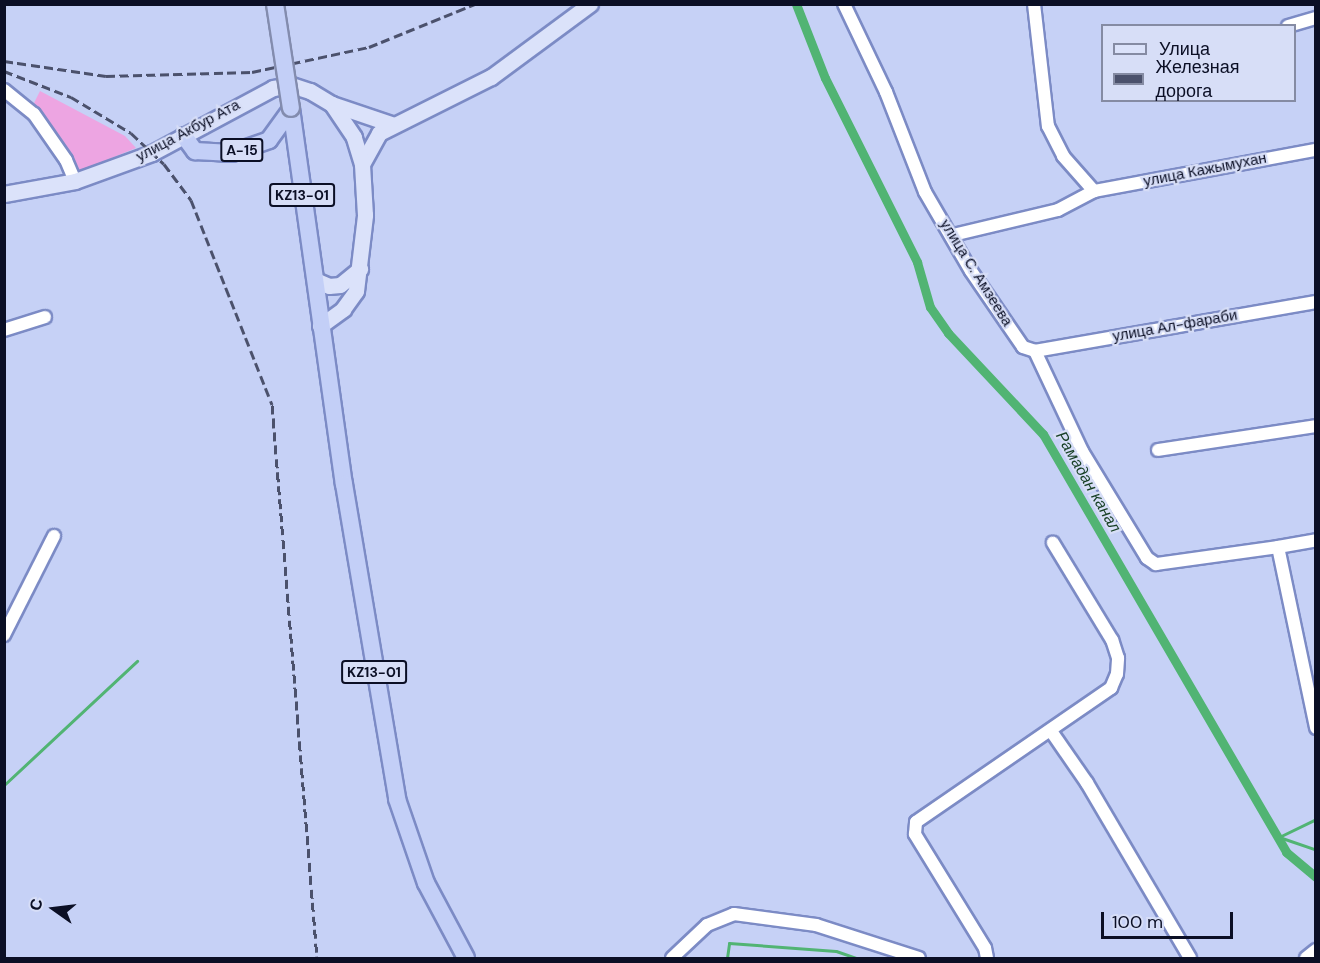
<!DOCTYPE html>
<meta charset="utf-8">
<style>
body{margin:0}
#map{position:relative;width:1320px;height:963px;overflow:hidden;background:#c6d1f6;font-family:"DM Sans",sans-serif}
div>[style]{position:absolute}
.green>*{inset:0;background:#eda5e2}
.stream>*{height:3px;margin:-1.5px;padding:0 1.5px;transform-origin:1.5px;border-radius:1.5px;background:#51b473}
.canal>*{height:9px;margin:-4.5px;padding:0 4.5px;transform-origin:4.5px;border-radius:4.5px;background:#51b473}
.roads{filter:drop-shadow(2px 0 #7c8bc5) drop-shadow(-2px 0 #7c8bc5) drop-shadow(0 2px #7c8bc5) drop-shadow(0 -2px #7c8bc5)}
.minor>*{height:12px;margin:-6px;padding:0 6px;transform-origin:6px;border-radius:6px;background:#fff}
.major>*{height:15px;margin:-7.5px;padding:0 7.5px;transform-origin:7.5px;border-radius:7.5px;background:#dbe2fa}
.highway>*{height:16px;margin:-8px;padding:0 8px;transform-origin:8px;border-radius:8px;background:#c3cff7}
.rail>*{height:3px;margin-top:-1.5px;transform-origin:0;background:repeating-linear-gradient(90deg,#4b516c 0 9px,transparent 0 13.5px)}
.bridges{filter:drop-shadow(2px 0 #838cae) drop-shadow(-2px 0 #838cae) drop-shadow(0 2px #838cae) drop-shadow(0 -2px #838cae)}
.highway-bridge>*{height:16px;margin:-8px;padding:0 8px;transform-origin:8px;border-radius:8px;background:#c3cff7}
span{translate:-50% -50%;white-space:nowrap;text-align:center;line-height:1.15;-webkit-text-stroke:4.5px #d7def7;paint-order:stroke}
.shield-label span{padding:2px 4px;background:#d7def7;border:2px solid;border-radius:4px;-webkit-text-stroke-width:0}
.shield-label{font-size:14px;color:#0b0f25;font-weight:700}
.street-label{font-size:15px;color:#0b0f25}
.water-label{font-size:16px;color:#173f25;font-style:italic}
.frame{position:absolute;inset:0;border:6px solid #0b0f25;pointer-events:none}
.legend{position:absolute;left:1101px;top:24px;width:195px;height:78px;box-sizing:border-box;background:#d7def7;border:2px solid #858ba3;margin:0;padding:8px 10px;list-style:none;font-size:18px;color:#0b0f25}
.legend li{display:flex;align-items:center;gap:12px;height:30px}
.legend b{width:30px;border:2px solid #858ba3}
.north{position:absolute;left:24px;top:879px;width:60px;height:60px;-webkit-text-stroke:4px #d7def7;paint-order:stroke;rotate:284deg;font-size:16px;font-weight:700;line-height:24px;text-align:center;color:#0b0f25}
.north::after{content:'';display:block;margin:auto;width:21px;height:27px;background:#0b0f25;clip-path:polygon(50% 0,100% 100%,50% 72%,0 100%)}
.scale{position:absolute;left:1101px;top:912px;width:132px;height:27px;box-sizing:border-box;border:3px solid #0b0f25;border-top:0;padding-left:8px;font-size:18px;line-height:21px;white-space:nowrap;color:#0b0f25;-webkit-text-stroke:4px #d7def7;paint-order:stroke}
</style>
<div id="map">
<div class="green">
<i style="clip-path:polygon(40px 91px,125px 136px,136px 148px,80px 171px,34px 103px)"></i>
</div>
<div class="stream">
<i style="left:4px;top:785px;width:182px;rotate:-43deg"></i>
<i style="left:1279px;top:837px;width:41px;rotate:-25.9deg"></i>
<i style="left:1279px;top:837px;width:39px;rotate:19deg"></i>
<i style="left:727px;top:958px;width:15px;rotate:-82deg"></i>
<i style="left:729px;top:943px;width:107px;rotate:4.3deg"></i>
<i style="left:836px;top:951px;width:21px;rotate:19deg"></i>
</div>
<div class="canal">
<i style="left:796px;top:4px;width:79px;rotate:68.6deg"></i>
<i style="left:825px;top:78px;width:206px;rotate:63.4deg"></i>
<i style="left:917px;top:262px;width:47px;rotate:73.9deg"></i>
<i style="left:930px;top:307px;width:32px;rotate:55deg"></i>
<i style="left:948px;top:333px;width:139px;rotate:46.8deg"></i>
<i style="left:1043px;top:434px;width:484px;rotate:59.8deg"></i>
<i style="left:1286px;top:852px;width:39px;rotate:40deg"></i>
</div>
<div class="roads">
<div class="minor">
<i style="left:844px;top:4px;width:98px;rotate:64.5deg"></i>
<i style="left:886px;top:92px;width:107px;rotate:68.7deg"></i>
<i style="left:925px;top:192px;width:91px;rotate:59.8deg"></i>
<i style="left:971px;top:271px;width:92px;rotate:55.6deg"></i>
<i style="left:1023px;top:347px;width:13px;rotate:18deg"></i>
<i style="left:1035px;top:351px;width:110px;rotate:64.8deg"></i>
<i style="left:1082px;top:451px;width:125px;rotate:58.7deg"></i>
<i style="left:1147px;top:558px;width:11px;rotate:34deg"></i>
<i style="left:1156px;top:564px;width:123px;rotate:-7.9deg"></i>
<i style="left:1278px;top:547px;width:185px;rotate:78.1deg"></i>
<i style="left:1034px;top:4px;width:123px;rotate:83.5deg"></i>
<i style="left:1048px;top:126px;width:34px;rotate:63deg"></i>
<i style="left:1063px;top:156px;width:47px;rotate:48.5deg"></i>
<i style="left:1288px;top:26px;width:29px;rotate:-16deg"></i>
<i style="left:4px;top:90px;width:38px;rotate:39deg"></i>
<i style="left:34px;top:114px;width:56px;rotate:55.2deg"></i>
<i style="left:66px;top:160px;width:23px;rotate:67deg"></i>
<i style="left:953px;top:235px;width:108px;rotate:-13.4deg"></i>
<i style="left:1058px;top:210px;width:41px;rotate:-27.8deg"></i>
<i style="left:1094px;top:191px;width:226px;rotate:-10.5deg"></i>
<i style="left:4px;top:330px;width:43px;rotate:-17.6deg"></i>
<i style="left:1035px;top:351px;width:285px;rotate:-9.9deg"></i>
<i style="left:1158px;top:450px;width:160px;rotate:-8.6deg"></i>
<i style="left:1278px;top:547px;width:39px;rotate:-10deg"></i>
<i style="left:4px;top:635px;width:111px;rotate:-63.2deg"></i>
<i style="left:1051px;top:731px;width:63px;rotate:55.3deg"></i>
<i style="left:1087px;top:783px;width:203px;rotate:59.5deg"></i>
<i style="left:672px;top:958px;width:48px;rotate:-43.3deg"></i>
<i style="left:707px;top:925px;width:29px;rotate:-22deg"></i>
<i style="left:734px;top:914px;width:83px;rotate:7.6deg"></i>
<i style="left:816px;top:925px;width:108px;rotate:17.8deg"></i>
<i style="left:987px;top:958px;width:10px;rotate:-101deg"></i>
<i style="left:985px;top:948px;width:134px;rotate:-121.6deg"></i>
<i style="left:915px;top:834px;width:12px;rotate:-85deg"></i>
<i style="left:916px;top:822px;width:237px;rotate:-34.5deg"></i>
<i style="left:1111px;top:688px;width:15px;rotate:-67deg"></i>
<i style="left:1117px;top:674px;width:16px;rotate:-86deg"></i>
<i style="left:1118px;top:658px;width:19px;rotate:-108deg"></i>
<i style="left:1112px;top:640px;width:114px;rotate:-121.3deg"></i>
<i style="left:1306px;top:958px;width:13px;rotate:-39deg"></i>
</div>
<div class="major">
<i style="left:362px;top:164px;width:35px;rotate:-61deg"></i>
<i style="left:379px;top:133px;width:125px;rotate:-26.6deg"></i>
<i style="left:491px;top:77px;width:123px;rotate:-36.4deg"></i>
<i style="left:4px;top:194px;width:72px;rotate:-10.4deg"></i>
<i style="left:75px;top:181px;width:82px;rotate:-20deg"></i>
<i style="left:152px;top:153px;width:137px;rotate:-28.2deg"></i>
<i style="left:273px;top:88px;width:18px;rotate:-9deg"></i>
<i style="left:291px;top:85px;width:20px;rotate:18deg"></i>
<i style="left:310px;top:91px;width:26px;rotate:31deg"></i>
<i style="left:332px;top:104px;width:65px;rotate:18.7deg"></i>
<i style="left:315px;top:280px;width:15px;rotate:23deg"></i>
<i style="left:329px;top:286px;width:11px;rotate:-5deg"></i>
<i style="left:340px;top:285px;width:26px;rotate:-39deg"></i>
<i style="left:320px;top:326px;width:29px;rotate:-36deg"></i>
<i style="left:343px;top:309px;width:22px;rotate:-54deg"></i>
<i style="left:356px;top:291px;width:77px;rotate:-83.2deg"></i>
<i style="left:365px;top:215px;width:51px;rotate:-93.4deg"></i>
<i style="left:362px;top:164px;width:28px;rotate:-107deg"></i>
<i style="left:354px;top:137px;width:40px;rotate:-124deg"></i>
</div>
<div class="highway">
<i style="left:291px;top:108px;width:380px;rotate:82deg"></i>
<i style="left:344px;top:484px;width:319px;rotate:80.4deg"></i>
<i style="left:397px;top:799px;width:89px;rotate:71deg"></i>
<i style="left:426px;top:883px;width:85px;rotate:61.9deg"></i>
<i style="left:184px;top:136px;width:19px;rotate:54deg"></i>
<i style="left:195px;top:151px;width:37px;rotate:3deg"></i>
<i style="left:232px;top:153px;width:39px;rotate:-19deg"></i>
<i style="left:269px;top:140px;width:37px;rotate:-54deg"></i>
</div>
</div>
<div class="rail">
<i style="left:4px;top:61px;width:103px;rotate:8.4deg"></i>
<i style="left:106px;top:76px;width:146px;rotate:-1.6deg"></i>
<i style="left:252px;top:72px;width:120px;rotate:-12.1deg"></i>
<i style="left:369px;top:47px;width:114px;rotate:-22.1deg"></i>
<i style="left:4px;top:71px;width:72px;rotate:21.2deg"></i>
<i style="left:71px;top:97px;width:70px;rotate:31deg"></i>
<i style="left:131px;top:133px;width:45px;rotate:43.2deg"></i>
<i style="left:164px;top:164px;width:45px;rotate:53.1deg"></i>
<i style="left:191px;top:200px;width:220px;rotate:68.4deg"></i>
<i style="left:272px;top:405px;width:555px;rotate:85.35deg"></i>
</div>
<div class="bridges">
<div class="highway-bridge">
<i style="left:275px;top:4px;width:105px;rotate:81.3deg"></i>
</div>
</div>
<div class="shield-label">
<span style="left:242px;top:150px">A-15</span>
<span style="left:302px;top:195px">KZ13-01</span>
<span style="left:374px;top:672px">KZ13-01</span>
</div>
<div class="street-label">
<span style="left:188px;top:131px;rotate:-28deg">улица Акбур Ата</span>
<span style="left:1205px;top:170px;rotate:-11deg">улица Кажымухан</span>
<span style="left:976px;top:273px;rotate:58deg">улица С. Амзеева</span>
<span style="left:1175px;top:326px;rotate:-10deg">улица Ал-фараби</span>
</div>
<div class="water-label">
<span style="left:1088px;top:482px;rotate:60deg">Рамадан канал</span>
</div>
<div class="frame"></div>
<ul class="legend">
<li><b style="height:8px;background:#dbe2fa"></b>Улица</li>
<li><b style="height:8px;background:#4b516c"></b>Железная дорога</li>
</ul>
<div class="north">С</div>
<div class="scale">100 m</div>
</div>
